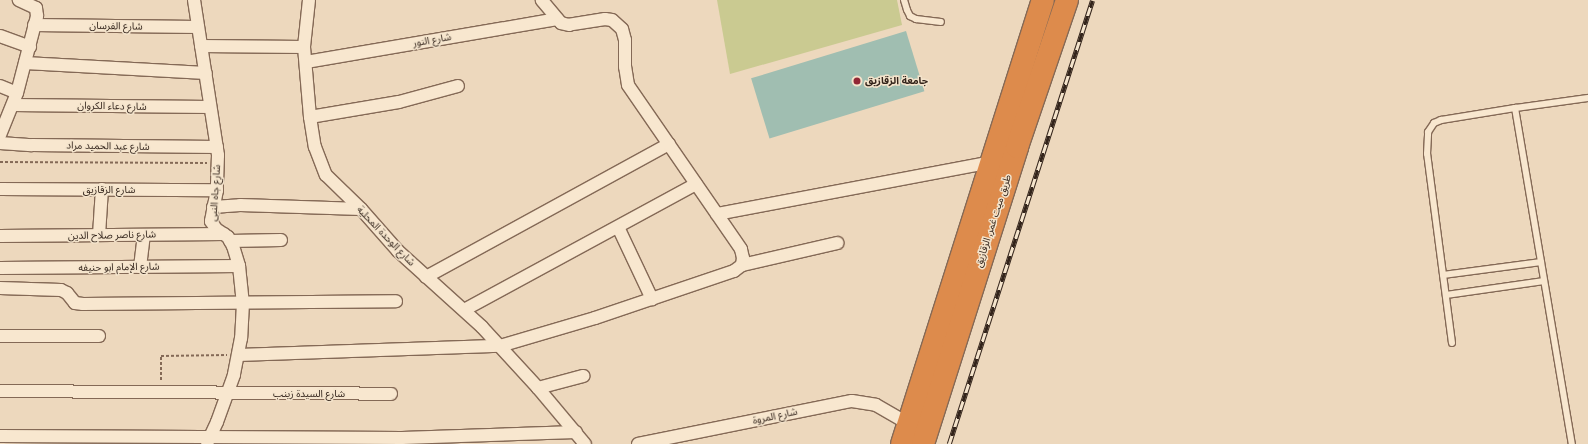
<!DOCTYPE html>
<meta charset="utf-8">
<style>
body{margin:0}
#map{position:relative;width:1588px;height:444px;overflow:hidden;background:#edd8bd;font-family:"Noto Serif","Noto Sans Arabic",serif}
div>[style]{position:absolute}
.green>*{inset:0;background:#caca91}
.water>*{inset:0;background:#a0beb1;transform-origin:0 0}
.path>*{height:2px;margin-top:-1px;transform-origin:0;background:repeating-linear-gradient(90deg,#846956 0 3px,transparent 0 5px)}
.roads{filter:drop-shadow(1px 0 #846956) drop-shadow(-1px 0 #846956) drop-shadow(0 1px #846956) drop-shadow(0 -1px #846956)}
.lane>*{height:6px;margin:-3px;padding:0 3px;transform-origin:3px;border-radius:3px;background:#f8e7cf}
.street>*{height:12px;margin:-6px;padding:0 6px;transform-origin:6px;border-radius:6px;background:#f8e7cf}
.highway>*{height:22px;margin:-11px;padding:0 11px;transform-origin:11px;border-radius:11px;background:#dd8b4c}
.rail>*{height:4.5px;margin-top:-2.25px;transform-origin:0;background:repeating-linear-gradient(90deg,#f4e4cc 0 9px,#33241b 0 18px);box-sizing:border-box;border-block:1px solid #33241b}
.dots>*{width:11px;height:11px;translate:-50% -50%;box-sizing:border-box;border:2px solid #f4e4cc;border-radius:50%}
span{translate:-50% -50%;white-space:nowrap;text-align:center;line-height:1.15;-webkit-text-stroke:3px #f4e4cc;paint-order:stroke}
.street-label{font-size:10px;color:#33241b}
.poi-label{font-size:10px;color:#33241b;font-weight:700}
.left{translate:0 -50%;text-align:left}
</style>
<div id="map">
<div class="green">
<i style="clip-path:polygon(717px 0,897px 0,902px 25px,730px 74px)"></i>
</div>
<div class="water">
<i style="left:906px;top:31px;width:63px;height:162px;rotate:73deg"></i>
</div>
<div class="path">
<i style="left:0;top:162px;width:207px;rotate:0.3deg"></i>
<i style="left:161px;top:380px;width:24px;rotate:-90deg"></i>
<i style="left:161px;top:356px;width:66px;rotate:-0.9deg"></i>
</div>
<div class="roads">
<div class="lane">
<i style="left:904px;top:0;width:10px;rotate:73deg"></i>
<i style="left:907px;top:10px;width:7px;rotate:63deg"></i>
<i style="left:910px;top:16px;width:7px;rotate:27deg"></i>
<i style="left:916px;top:19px;width:25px;rotate:7deg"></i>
<i style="left:1515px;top:108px;width:74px;rotate:-7.8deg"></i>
<i style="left:1443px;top:275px;width:99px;rotate:-7.6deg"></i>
<i style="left:1446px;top:295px;width:99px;rotate:-8.1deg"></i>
<i style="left:1452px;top:343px;width:191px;rotate:-97.5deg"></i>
<i style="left:1427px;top:154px;width:22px;rotate:-87deg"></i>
<i style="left:1428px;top:132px;width:11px;rotate:-56deg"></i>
<i style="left:1434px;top:123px;width:8px;rotate:-23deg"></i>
<i style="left:1441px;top:120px;width:75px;rotate:-9.2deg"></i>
<i style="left:1515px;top:108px;width:341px;rotate:80.4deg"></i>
</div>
<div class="street">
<i style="left:194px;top:0;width:157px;rotate:81.2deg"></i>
<i style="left:218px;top:155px;width:35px;rotate:92deg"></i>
<i style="left:217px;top:190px;width:32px;rotate:101deg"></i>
<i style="left:211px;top:221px;width:9px;rotate:58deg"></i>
<i style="left:216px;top:229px;width:14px;rotate:34deg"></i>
<i style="left:228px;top:237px;width:10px;rotate:61deg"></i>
<i style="left:233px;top:246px;width:21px;rotate:73deg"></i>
<i style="left:239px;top:266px;width:37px;rotate:84deg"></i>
<i style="left:243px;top:303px;width:35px;rotate:93deg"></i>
<i style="left:241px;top:338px;width:38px;rotate:101deg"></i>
<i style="left:234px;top:375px;width:50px;rotate:109.9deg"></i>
<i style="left:217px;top:422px;width:23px;rotate:115deg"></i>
<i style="left:309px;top:0;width:47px;rotate:96.1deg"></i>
<i style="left:304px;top:47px;width:70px;rotate:85.1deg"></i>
<i style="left:310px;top:117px;width:30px;rotate:81deg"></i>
<i style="left:315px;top:147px;width:30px;rotate:69deg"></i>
<i style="left:326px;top:175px;width:49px;rotate:44.2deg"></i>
<i style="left:361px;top:209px;width:56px;rotate:48.6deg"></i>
<i style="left:398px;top:251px;width:113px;rotate:42.1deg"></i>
<i style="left:482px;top:327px;width:83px;rotate:47.4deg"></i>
<i style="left:538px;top:388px;width:73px;rotate:50deg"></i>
<i style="left:34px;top:25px;width:164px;rotate:0.7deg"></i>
<i style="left:0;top:36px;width:32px;rotate:20deg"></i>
<i style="left:201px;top:46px;width:103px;rotate:0.6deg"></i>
<i style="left:306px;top:62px;width:255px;rotate:-9.7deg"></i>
<i style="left:25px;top:63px;width:181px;rotate:3.2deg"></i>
<i style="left:0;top:86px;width:18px;rotate:22deg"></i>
<i style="left:13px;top:105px;width:197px;rotate:0.6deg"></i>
<i style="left:310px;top:117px;width:90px;rotate:-9.6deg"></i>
<i style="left:399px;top:102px;width:61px;rotate:-15.2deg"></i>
<i style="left:0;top:135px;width:45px;rotate:-68deg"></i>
<i style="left:17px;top:93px;width:80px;rotate:-75.4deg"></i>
<i style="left:37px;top:16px;width:8px;rotate:-97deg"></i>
<i style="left:36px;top:8px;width:19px;rotate:-155deg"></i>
<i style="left:0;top:143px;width:32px;rotate:4deg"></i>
<i style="left:32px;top:145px;width:185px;rotate:0.6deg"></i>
<i style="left:0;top:189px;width:217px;rotate:0.3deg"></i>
<i style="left:213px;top:207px;width:27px;rotate:-4deg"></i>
<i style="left:240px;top:205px;width:121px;rotate:1.9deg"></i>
<i style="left:717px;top:214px;width:280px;rotate:-10.7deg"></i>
<i style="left:618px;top:227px;width:80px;rotate:64.7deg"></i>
<i style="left:99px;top:235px;width:46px;rotate:-86.3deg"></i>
<i style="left:0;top:236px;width:224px;rotate:-0.5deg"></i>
<i style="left:230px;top:241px;width:51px;rotate:-1.1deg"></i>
<i style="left:742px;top:265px;width:98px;rotate:-13deg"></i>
<i style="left:140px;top:267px;width:32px;rotate:-83deg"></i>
<i style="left:0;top:268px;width:239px;rotate:-0.5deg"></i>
<i style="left:426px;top:277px;width:277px;rotate:-28.7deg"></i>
<i style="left:0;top:288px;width:61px;rotate:1.9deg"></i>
<i style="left:61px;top:290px;width:7px;rotate:27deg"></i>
<i style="left:67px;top:293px;width:13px;rotate:51deg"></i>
<i style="left:75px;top:303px;width:8px;rotate:7deg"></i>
<i style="left:83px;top:304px;width:313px;rotate:-0.5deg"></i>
<i style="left:464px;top:310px;width:264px;rotate:-28.5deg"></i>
<i style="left:0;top:336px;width:99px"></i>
<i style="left:238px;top:355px;width:262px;rotate:-2deg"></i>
<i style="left:500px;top:346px;width:99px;rotate:-16.4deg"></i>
<i style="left:595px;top:318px;width:147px;rotate:-18.7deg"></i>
<i style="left:734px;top:271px;width:10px;rotate:-37deg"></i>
<i style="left:742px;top:265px;width:7px;rotate:-82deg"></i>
<i style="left:743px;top:258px;width:9px;rotate:-103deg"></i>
<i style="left:741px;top:249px;width:199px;rotate:-124.6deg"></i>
<i style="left:628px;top:85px;width:18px;rotate:-99deg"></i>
<i style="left:625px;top:67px;width:27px;rotate:-90deg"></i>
<i style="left:625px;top:40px;width:11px;rotate:-105deg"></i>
<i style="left:622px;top:29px;width:13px;rotate:-138deg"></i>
<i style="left:612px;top:20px;width:7px;rotate:-172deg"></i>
<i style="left:605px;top:19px;width:36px;rotate:171deg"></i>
<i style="left:569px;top:25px;width:8px;rotate:-166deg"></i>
<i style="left:561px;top:23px;width:30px;rotate:-130deg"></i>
<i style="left:538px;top:388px;width:47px;rotate:-14.9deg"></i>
<i style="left:0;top:391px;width:391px;rotate:0.4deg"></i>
<i style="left:0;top:436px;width:402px;rotate:0.3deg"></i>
<i style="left:402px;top:438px;width:174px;rotate:-2deg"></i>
<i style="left:638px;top:444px;width:218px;rotate:-11.4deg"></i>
<i style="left:852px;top:401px;width:24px;rotate:9deg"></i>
<i style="left:876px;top:405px;width:38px;rotate:30deg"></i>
</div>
<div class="highway">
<i style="left:902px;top:444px;width:466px;rotate:-72.4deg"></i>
<i style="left:923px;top:444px;width:312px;rotate:-72.4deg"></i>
<i style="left:1017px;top:147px;width:155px;rotate:-71.2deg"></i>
</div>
</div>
<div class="rail">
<i style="left:949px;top:444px;width:466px;rotate:-72.1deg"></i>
</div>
<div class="dots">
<i style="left:857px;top:81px;background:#922735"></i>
</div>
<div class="street-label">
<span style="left:116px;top:26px;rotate:1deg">شارع الفرسان</span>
<span style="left:432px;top:40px;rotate:-10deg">شارع النور</span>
<span style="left:112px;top:106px;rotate:1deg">شارع دعاء الكروان</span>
<span style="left:108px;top:146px;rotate:1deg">شارع عبد الحميد مراد</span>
<span style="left:109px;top:190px">شارع الزقازيق</span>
<span style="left:215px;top:193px;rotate:-86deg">شارع جاه النبى</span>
<span style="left:993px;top:221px;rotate:-72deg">طريق ميت غمر, الزقازيق</span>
<span style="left:112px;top:235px;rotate:-1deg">شارع ناصر صلاح الدين</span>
<span style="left:386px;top:236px;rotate:46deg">شارع الوحدة المحلية</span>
<span style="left:119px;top:267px;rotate:-1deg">شارع الإمام ابو حنيفه</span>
<span style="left:309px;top:394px">شارع السيدة زينب</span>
<span style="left:775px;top:416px;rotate:-12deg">شارع المروة</span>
</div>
<div class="poi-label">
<span class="left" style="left:865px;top:81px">جامعة الزقازيق</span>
</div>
</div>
